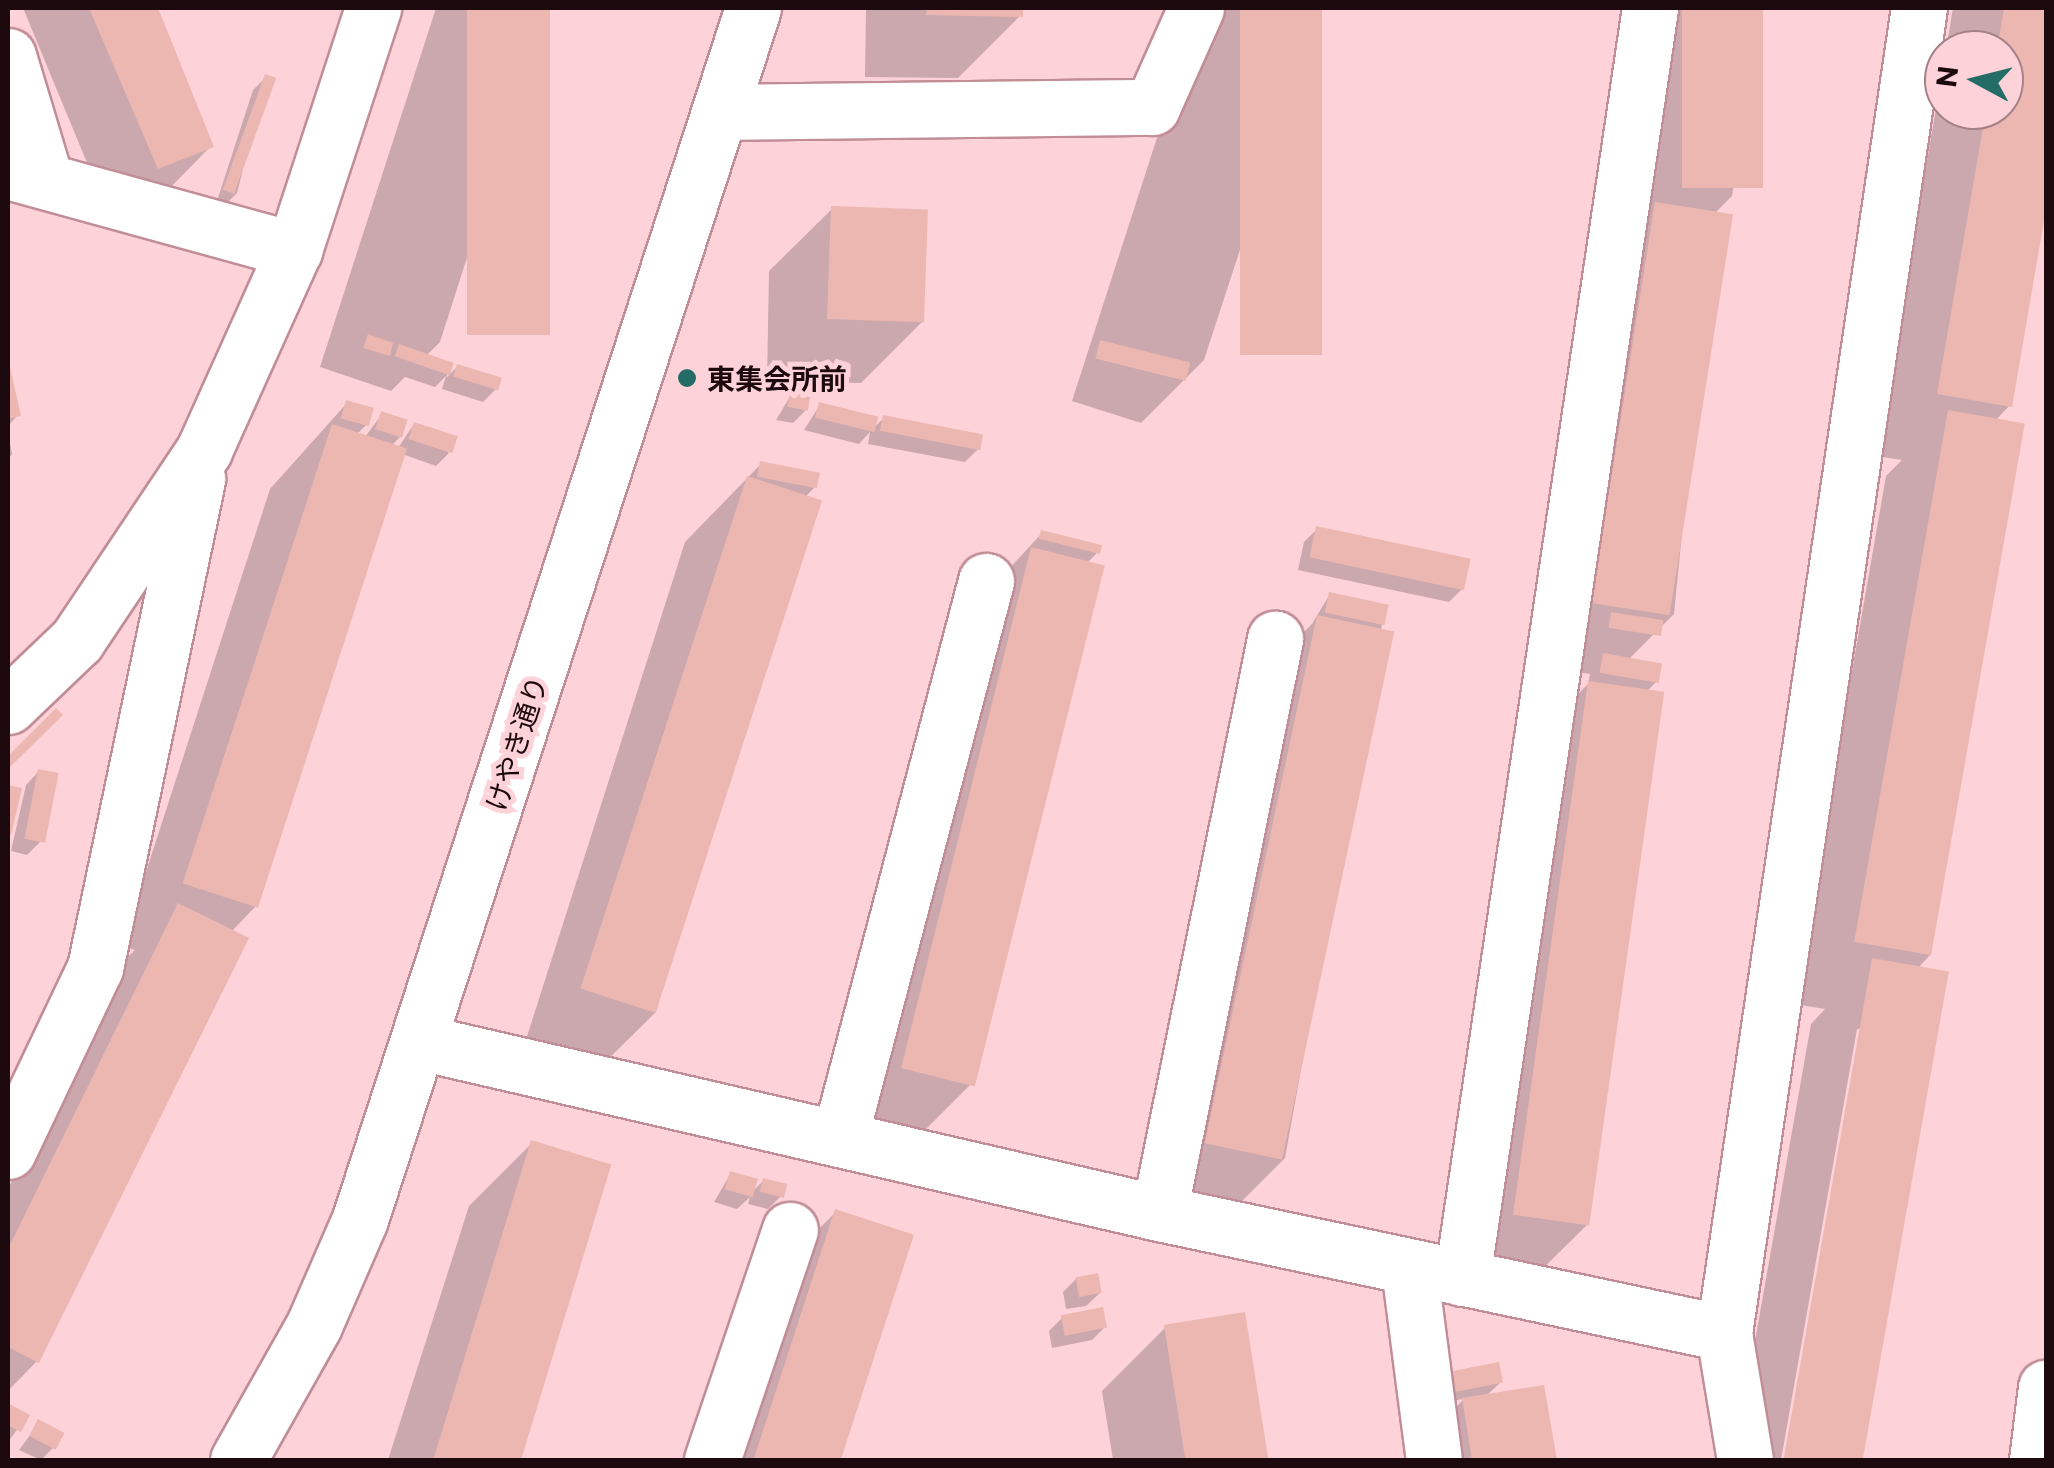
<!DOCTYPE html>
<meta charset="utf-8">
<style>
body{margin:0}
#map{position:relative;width:2054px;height:1468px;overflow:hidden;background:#fed2d9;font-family:Commissioner,"Noto Sans JP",sans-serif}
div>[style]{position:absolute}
.shadow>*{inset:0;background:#0003}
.building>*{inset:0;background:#ecb7b0;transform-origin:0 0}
.roads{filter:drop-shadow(2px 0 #c18d96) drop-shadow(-2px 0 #c18d96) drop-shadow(0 2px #c18d96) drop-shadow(0 -2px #c18d96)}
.minor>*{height:55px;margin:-27.5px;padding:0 27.5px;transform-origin:27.5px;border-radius:27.5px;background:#fff}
.dots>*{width:28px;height:28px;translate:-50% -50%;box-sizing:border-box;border:5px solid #fed2d9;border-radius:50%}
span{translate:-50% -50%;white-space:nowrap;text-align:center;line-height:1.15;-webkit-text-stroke:10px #fed2d9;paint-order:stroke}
.poi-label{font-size:28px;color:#1c0a0e;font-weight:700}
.left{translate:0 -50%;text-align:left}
.street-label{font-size:28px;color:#1c0a0e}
.frame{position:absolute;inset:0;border:10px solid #1c0a0e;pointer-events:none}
.north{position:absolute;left:1924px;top:30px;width:100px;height:100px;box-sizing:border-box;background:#fed2d9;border:2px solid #a48288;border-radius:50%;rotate:277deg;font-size:28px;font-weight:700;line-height:40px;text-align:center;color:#1c0a0e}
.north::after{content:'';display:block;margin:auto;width:35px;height:45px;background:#246d67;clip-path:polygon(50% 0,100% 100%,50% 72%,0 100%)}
</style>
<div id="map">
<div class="shadow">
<i style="clip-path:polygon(23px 8px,155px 8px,211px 146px,163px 195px,109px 216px)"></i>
<i style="clip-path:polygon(436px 8px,547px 8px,440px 342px,426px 356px,451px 365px,446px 378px,458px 366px,496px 389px,483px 402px,442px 389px,446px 376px,435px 387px,405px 377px,391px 391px,320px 367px)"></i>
<i style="clip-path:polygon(866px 8px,1021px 8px,1020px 16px,958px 78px,865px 77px)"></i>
<i style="clip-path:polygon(1206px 8px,1319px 8px,1204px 360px,1141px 423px,1072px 401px,1196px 17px)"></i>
<i style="clip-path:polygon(1629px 8px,1760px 8px,1732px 196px,1714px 214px,1674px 614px,1628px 660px,1657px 681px,1646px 692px,1587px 1225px,1524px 1287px,1451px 1277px,1526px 746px,1588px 684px,1590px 674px,1536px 666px)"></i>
<i style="clip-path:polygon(1953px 8px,2046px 8px,2046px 194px,2010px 405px,1995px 421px,1931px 954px,1917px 969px,1946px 974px,1861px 1460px,1786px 1460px,1863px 1029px,1857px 1029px,1781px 1460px,1734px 1460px,1811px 1024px,1825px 1009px,1794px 1004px,1886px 476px,1902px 460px,1876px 456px,1944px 62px,1944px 110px,2004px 110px,2004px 50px,1946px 50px)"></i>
<i style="clip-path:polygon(266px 77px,237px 193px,224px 206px,216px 204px,253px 90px)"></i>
<i style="clip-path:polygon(832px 209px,923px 321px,861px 383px,767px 381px,769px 271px)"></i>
<i style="clip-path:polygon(8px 362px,18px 415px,8px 426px)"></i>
<i style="clip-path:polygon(791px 395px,806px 410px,793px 423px,776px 420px)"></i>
<i style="clip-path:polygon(347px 403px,366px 425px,357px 434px,365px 437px,382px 414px,401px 436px,392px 445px,398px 448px,414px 424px,449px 453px,436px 466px,402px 454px,256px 906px,231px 932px,37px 1361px,8px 1391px,8px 1189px,116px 969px,135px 950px,122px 946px,270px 489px)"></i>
<i style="clip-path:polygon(820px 405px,872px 429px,884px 418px,978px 449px,965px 462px,868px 444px,870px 432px,859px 444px,804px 430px)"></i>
<i style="clip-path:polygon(8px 432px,12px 454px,8px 460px)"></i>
<i style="clip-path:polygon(761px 464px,814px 488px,805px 497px,656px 1012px,593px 1074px,522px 1052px,685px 542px)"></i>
<i style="clip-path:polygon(1317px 529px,1462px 589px,1449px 602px,1298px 570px,1304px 542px)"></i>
<i style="clip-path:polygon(1042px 533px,1097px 553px,1087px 563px,970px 1085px,907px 1148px,837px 1129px,969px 612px)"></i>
<i style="clip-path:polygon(1330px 594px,1382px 624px,1285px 1158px,1223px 1220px,1149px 1206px,1255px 680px,1312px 624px)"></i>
<i style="clip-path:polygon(39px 771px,40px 842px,27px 855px,11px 851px,26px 785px)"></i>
<i style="clip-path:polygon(532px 1143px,608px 1167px,513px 1460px,388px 1460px,469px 1206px)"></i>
<i style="clip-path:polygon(731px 1173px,752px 1192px,764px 1180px,781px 1196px,768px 1209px,748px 1204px,750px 1197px,737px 1209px,714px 1202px)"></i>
<i style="clip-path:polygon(836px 1212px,911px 1236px,838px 1460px,712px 1460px,773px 1274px)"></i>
<i style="clip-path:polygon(1076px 1279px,1100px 1293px,1086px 1306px,1066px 1309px,1063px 1292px)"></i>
<i style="clip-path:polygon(1243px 1315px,1266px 1460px,1113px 1460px,1102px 1391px,1165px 1328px)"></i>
<i style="clip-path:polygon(1062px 1318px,1105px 1327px,1092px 1340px,1052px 1348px,1049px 1331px)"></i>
<i style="clip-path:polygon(1500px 1383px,1486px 1396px,1542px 1388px,1554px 1460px,1403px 1460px,1464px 1399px,1423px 1405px,1421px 1389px)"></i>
<i style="clip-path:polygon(8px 1406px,27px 1416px,8px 1442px)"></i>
<i style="clip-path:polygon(39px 1423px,53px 1448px,41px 1460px,19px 1450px)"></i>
</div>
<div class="building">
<i style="clip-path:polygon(89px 8px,158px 8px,214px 147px,158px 169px)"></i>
<i style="left:467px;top:8px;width:83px;height:327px"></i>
<i style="clip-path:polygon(927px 8px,1023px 8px,1023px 17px,926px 15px)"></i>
<i style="left:1240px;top:8px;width:82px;height:347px"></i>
<i style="left:1682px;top:8px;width:81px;height:180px"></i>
<i style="clip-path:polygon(2004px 8px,2046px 8px,2046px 209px,2012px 407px,1937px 394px,1986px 110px,2004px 110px,2004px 50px,1997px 50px)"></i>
<i style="left:265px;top:74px;width:12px;height:123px;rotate:20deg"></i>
<i style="left:1655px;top:202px;width:79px;height:406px;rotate:9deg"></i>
<i style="left:831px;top:206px;width:97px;height:113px;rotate:2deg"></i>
<i style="clip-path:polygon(368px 334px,393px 343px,390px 356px,363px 348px)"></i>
<i style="left:1100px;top:340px;width:93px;height:19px;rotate:14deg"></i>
<i style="left:399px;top:344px;width:58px;height:13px;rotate:19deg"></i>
<i style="clip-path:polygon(8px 358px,21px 416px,8px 419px)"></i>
<i style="left:457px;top:364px;width:47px;height:13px;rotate:17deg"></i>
<i style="left:790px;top:392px;width:21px;height:15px;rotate:11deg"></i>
<i style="left:346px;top:400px;width:29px;height:19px;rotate:16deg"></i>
<i style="left:819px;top:402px;width:61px;height:16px;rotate:14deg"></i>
<i style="left:1948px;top:410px;width:78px;height:540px;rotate:10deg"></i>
<i style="left:381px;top:411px;width:28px;height:19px;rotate:18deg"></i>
<i style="left:883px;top:415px;width:102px;height:16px;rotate:11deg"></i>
<i style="left:414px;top:422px;width:46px;height:18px;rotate:18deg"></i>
<i style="left:332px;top:424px;width:79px;height:483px;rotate:18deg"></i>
<i style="left:760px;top:461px;width:61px;height:16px;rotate:11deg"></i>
<i style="left:747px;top:476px;width:79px;height:539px;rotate:18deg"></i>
<i style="left:1316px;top:526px;width:158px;height:32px;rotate:12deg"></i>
<i style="left:1041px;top:530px;width:63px;height:9px;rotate:14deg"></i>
<i style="left:1031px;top:547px;width:76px;height:537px;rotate:14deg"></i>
<i style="left:1329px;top:592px;width:61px;height:21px;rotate:12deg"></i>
<i style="left:1611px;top:612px;width:53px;height:16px;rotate:9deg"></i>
<i style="left:1317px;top:615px;width:79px;height:540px;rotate:12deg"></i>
<i style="left:1603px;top:653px;width:60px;height:20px;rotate:10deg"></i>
<i style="left:1588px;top:681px;width:77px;height:539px;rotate:8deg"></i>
<i style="clip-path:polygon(56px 708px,63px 715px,8px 769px,8px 756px)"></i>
<i style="left:38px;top:769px;width:21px;height:71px;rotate:11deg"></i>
<i style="clip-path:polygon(8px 785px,22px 788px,11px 835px,8px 834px)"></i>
<i style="clip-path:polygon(178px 903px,249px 938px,39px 1363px,8px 1347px,8px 1249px)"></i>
<i style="left:1872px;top:958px;width:78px;height:510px;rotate:10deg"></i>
<i style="left:531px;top:1140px;width:84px;height:336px;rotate:17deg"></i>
<i style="left:730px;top:1171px;width:29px;height:19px;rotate:16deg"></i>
<i style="left:763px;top:1178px;width:25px;height:14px;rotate:14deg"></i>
<i style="left:835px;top:1209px;width:83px;height:264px;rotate:18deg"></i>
<i style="left:1098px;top:1273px;width:20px;height:23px;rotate:79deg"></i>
<i style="left:1103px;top:1307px;width:21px;height:43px;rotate:79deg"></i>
<i style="left:1245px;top:1312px;width:150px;height:82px;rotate:81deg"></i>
<i style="left:1499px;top:1362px;width:21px;height:67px;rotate:79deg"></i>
<i style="clip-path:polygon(1544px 1385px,1557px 1460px,1472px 1460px,1462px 1398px)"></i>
<i style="clip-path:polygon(8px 1403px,30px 1415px,21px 1432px,8px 1425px)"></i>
<i style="left:38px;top:1419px;width:30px;height:19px;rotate:28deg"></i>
</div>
<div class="roads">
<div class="minor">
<i style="left:8px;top:56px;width:125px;rotate:73.3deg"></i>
<i style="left:721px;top:112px;width:431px;rotate:-0.7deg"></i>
<i style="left:1152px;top:107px;width:108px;rotate:-66deg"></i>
<i style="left:8px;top:171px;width:297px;rotate:15.4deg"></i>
<i style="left:8px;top:706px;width:95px;rotate:-43.7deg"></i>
<i style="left:77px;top:640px;width:229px;rotate:-56.2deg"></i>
<i style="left:204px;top:450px;width:219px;rotate:-65.8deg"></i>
<i style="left:294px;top:250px;width:255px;rotate:-71.9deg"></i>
<i style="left:420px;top:1042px;width:759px;rotate:13.03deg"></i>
<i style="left:1159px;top:1213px;width:578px;rotate:11.99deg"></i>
<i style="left:840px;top:1136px;width:574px;rotate:-75.26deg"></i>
<i style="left:8px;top:1151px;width:203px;rotate:-64.6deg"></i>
<i style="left:95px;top:968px;width:500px;rotate:-78.2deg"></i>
<i style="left:1159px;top:1213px;width:586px;rotate:-78.57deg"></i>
<i style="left:1409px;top:1268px;width:194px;rotate:82.6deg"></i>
<i style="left:1462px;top:1278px;width:1284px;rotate:-81.58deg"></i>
<i style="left:238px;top:1460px;width:155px;rotate:-60.6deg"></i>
<i style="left:314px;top:1325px;width:116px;rotate:-66.5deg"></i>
<i style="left:360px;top:1219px;width:1273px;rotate:-72.02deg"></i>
<i style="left:712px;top:1460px;width:243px;rotate:-71.3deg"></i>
<i style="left:1745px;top:1460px;width:129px;rotate:-99.4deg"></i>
<i style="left:1724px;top:1333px;width:1339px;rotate:-81.63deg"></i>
<i style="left:2037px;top:1460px;width:73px;rotate:-82.9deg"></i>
</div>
</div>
<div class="dots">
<i style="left:687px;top:378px;background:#246d67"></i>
</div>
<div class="poi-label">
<span class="left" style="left:707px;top:378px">東集会所前</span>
</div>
<div class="street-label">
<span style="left:516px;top:743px;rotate:-72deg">けやき通り</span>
</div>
<div class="frame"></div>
<div class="north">N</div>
</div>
